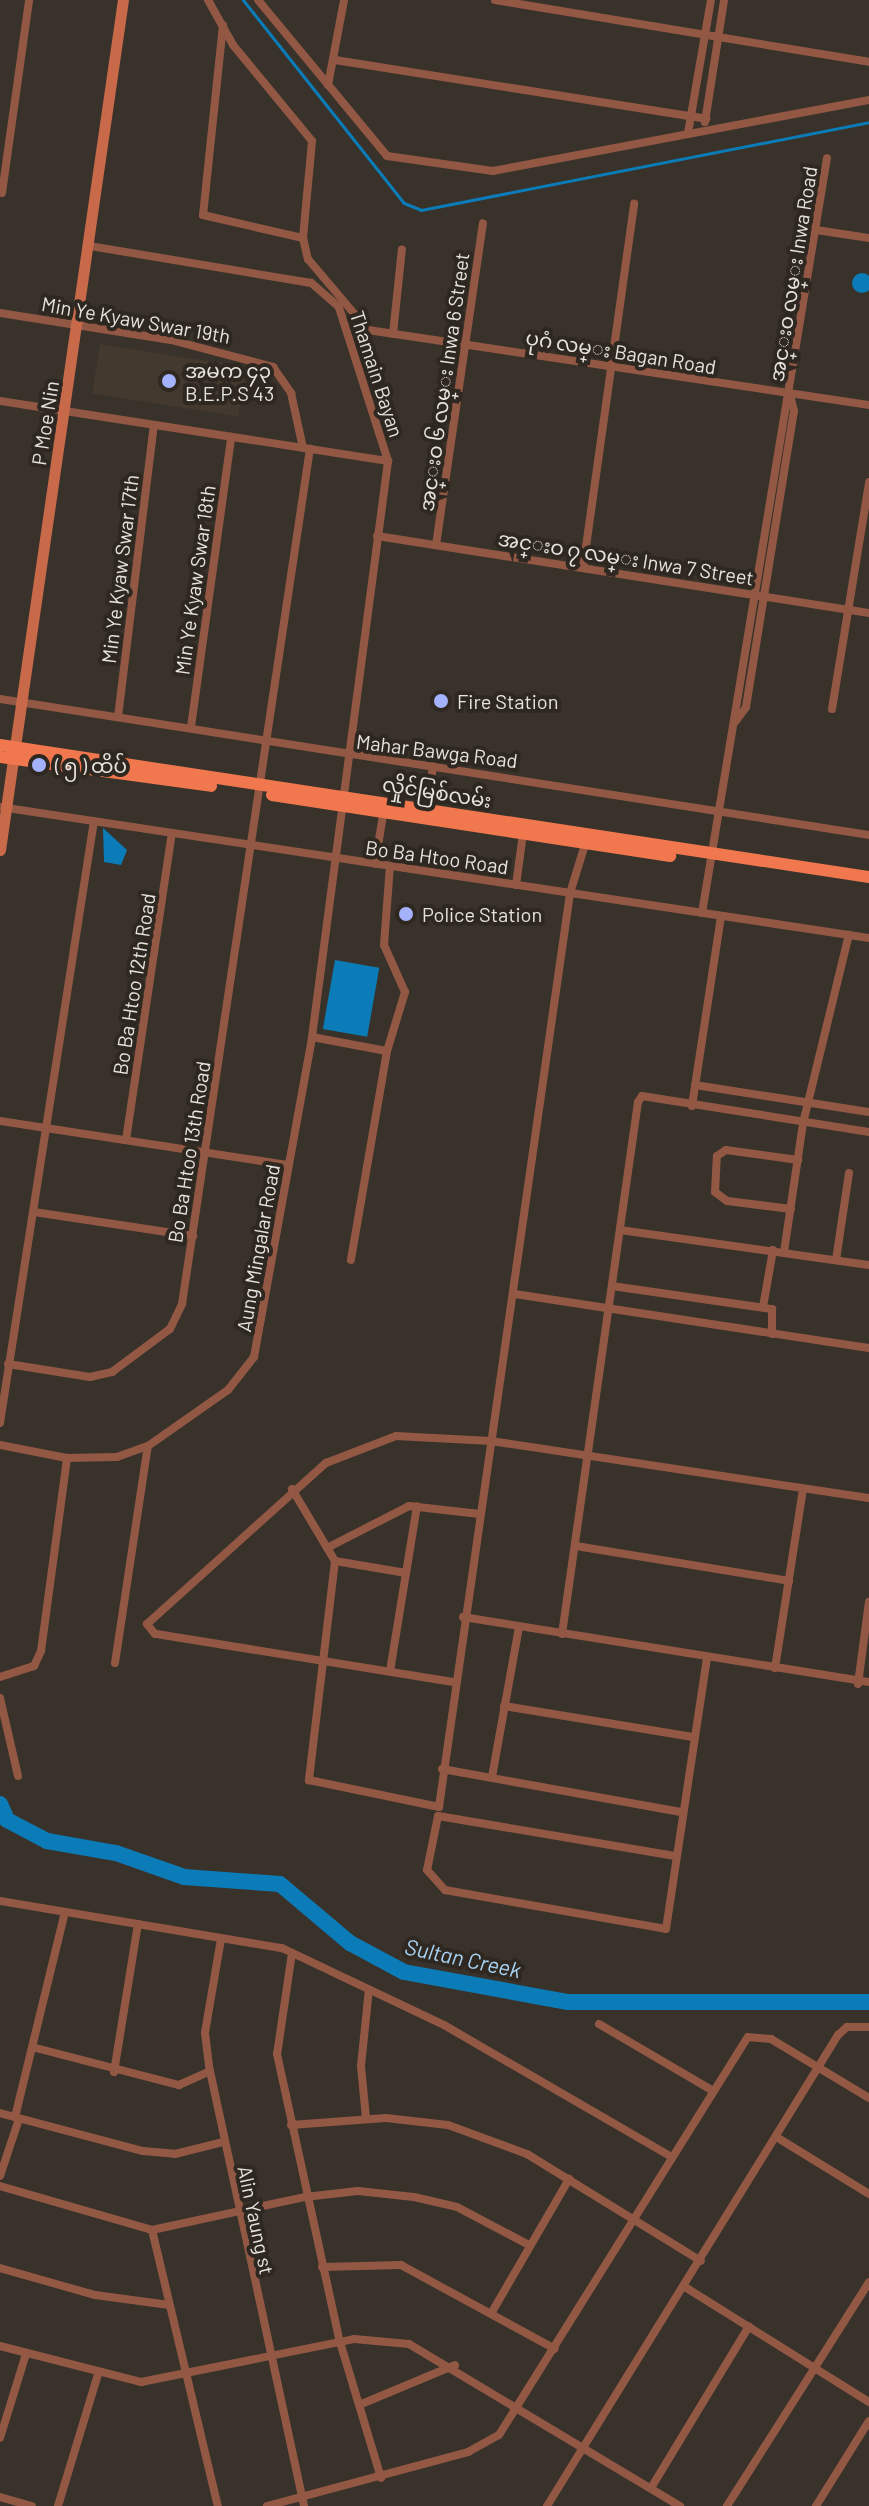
<!DOCTYPE html>
<meta charset="utf-8">
<style>
body{margin:0}
#map{position:relative;width:869px;height:2506px;overflow:hidden;background:#38322b;font-family:Barlow,"Noto Sans Myanmar",sans-serif}
div>[style]{position:absolute}
.built>*{inset:0;background:#44392e;transform-origin:0 0}
.water>*{inset:0;background:#0b7cb8;transform-origin:0 0}
.round{border-radius:50%}
.stream>*{height:3px;margin:-1.5px;padding:0 1.5px;transform-origin:1.5px;border-radius:1.5px;background:#0b7cb8}
.river>*{height:16px;margin:-8px;padding:0 8px;transform-origin:8px;border-radius:8px;background:#0b7cb8}
.street>*{height:8px;margin:-4px;padding:0 4px;transform-origin:4px;border-radius:4px;background:#935844}
.secondary>*{height:11px;margin:-5.5px;padding:0 5.5px;transform-origin:5.5px;border-radius:5.5px;background:#c86a4a}
.primary>*{height:12px;margin:-6px;padding:0 6px;transform-origin:6px;border-radius:6px;background:#f0774e}
.dots>*{width:22px;height:22px;translate:-50% -50%;box-sizing:border-box;border:4px solid #2e2821;border-radius:50%}
span{translate:-50% -50%;white-space:nowrap;text-align:center;line-height:1.15;-webkit-text-stroke:8px #2e2821;paint-order:stroke}
.street-label{font-size:20px;color:#e7e3de}
.poi-label{font-size:20px;color:#e7e3de}
.left{translate:0 -50%;text-align:left}
.water-label{font-size:22px;color:#a9d3f3;font-style:italic}
</style>
<div id="map">
<div class="built">
<i style="left:100px;top:344px;width:148px;height:50px;rotate:9deg"></i>
</div>
<div class="water">
<i class="round" style="left:852px;top:273px;width:20px;height:20px"></i>
<i style="clip-path:polygon(103px 828px,127px 850px,121px 865px,104px 862px)"></i>
<i style="left:335px;top:960px;width:45px;height:70px;rotate:10deg"></i>
</div>
<div class="stream">
<i style="left:243px;top:0;width:259px;rotate:51.6deg"></i>
<i style="left:404px;top:203px;width:18px;rotate:22deg"></i>
<i style="left:421px;top:210px;width:457px;rotate:-11.1deg"></i>
</div>
<div class="river">
<i style="left:0;top:1804px;width:17px;rotate:66deg"></i>
<i style="left:7px;top:1820px;width:45px;rotate:27.7deg"></i>
<i style="left:47px;top:1841px;width:70px;rotate:9.9deg"></i>
<i style="left:116px;top:1853px;width:72px;rotate:19.4deg"></i>
<i style="left:184px;top:1877px;width:96px;rotate:4.2deg"></i>
<i style="left:280px;top:1884px;width:92px;rotate:40.1deg"></i>
<i style="left:350px;top:1943px;width:61px;rotate:28.2deg"></i>
<i style="left:404px;top:1972px;width:167px;rotate:10.4deg"></i>
<i style="left:568px;top:2002px;width:301px"></i>
</div>
<div class="street">
<i style="left:208px;top:0;width:51px;rotate:60.9deg"></i>
<i style="left:233px;top:45px;width:124px;rotate:50.5deg"></i>
<i style="left:312px;top:141px;width:97px;rotate:95.3deg"></i>
<i style="left:303px;top:238px;width:22px;rotate:77deg"></i>
<i style="left:308px;top:259px;width:93px;rotate:49.8deg"></i>
<i style="left:368px;top:330px;width:507px;rotate:8.51deg"></i>
<i style="left:258px;top:0;width:202px;rotate:50.4deg"></i>
<i style="left:387px;top:156px;width:107px;rotate:8.1deg"></i>
<i style="left:493px;top:171px;width:383px;rotate:-10.7deg"></i>
<i style="left:495px;top:0;width:379px;rotate:9.4deg"></i>
<i style="left:223px;top:25px;width:191px;rotate:96deg"></i>
<i style="left:203px;top:215px;width:103px;rotate:13deg"></i>
<i style="left:335px;top:60px;width:376px;rotate:9deg"></i>
<i style="left:328px;top:85px;width:86px;rotate:-79.3deg"></i>
<i style="left:705px;top:122px;width:123px;rotate:-81.1deg"></i>
<i style="left:688px;top:133px;width:135px;rotate:-80.2deg"></i>
<i style="left:2px;top:193px;width:195px;rotate:-82deg"></i>
<i style="left:816px;top:230px;width:54px;rotate:8.6deg"></i>
<i style="left:0;top:313px;width:173px;rotate:9deg"></i>
<i style="left:171px;top:340px;width:106px;rotate:14.8deg"></i>
<i style="left:273px;top:367px;width:32px;rotate:55deg"></i>
<i style="left:291px;top:393px;width:56px;rotate:77.7deg"></i>
<i style="left:393px;top:334px;width:85px;rotate:-84deg"></i>
<i style="left:0;top:401px;width:393px;rotate:8.8deg"></i>
<i style="left:377px;top:536px;width:498px;rotate:8.9deg"></i>
<i style="left:436px;top:545px;width:325px;rotate:-81.7deg"></i>
<i style="left:583px;top:568px;width:368px;rotate:-82deg"></i>
<i style="left:0;top:699px;width:880px;rotate:8.89deg"></i>
<i style="left:832px;top:709px;width:230px;rotate:-80.7deg"></i>
<i style="left:118px;top:717px;width:294px;rotate:-83deg"></i>
<i style="left:736px;top:721px;width:17px;rotate:-54deg"></i>
<i style="left:746px;top:707px;width:300px;rotate:-80.8deg"></i>
<i style="left:794px;top:411px;width:16px;rotate:-104deg"></i>
<i style="left:191px;top:727px;width:293px;rotate:-82.1deg"></i>
<i style="left:0;top:807px;width:879px;rotate:8.57deg"></i>
<i style="left:427px;top:810px;width:44px;rotate:-82.2deg"></i>
<i style="left:375px;top:864px;width:56px;rotate:-80.7deg"></i>
<i style="left:516px;top:885px;width:51px;rotate:-82.2deg"></i>
<i style="left:702px;top:913px;width:765px;rotate:-80.6deg"></i>
<i style="left:312px;top:1037px;width:76px;rotate:10.6deg"></i>
<i style="left:387px;top:1051px;width:212px;rotate:99.8deg"></i>
<i style="left:387px;top:1051px;width:62px;rotate:-73deg"></i>
<i style="left:405px;top:992px;width:51px;rotate:-114.1deg"></i>
<i style="left:384px;top:945px;width:79px;rotate:-85.7deg"></i>
<i style="left:695px;top:1085px;width:176px;rotate:8.8deg"></i>
<i style="left:692px;top:1106px;width:192px;rotate:-81.3deg"></i>
<i style="left:0;top:1121px;width:292px;rotate:8.7deg"></i>
<i style="left:126px;top:1140px;width:310px;rotate:-81.5deg"></i>
<i style="left:791px;top:1209px;width:64px;rotate:-172.9deg"></i>
<i style="left:727px;top:1201px;width:15px;rotate:-143deg"></i>
<i style="left:715px;top:1192px;width:36px;rotate:-87deg"></i>
<i style="left:717px;top:1156px;width:11px;rotate:-34deg"></i>
<i style="left:726px;top:1150px;width:73px;rotate:7.9deg"></i>
<i style="left:34px;top:1212px;width:161px;rotate:8.6deg"></i>
<i style="left:620px;top:1230px;width:251px;rotate:8deg"></i>
<i style="left:784px;top:1252px;width:130px;rotate:-81.6deg"></i>
<i style="left:803px;top:1123px;width:194px;rotate:-76.3deg"></i>
<i style="left:836px;top:1260px;width:88px;rotate:-81.5deg"></i>
<i style="left:612px;top:1286px;width:162px;rotate:8.2deg"></i>
<i style="left:772px;top:1309px;width:25px;rotate:90deg"></i>
<i style="left:515px;top:1294px;width:358px;rotate:8.7deg"></i>
<i style="left:763px;top:1307px;width:58px;rotate:-80deg"></i>
<i style="left:8px;top:1364px;width:83px;rotate:9deg"></i>
<i style="left:90px;top:1377px;width:23px;rotate:-13deg"></i>
<i style="left:112px;top:1372px;width:72px;rotate:-36.6deg"></i>
<i style="left:170px;top:1329px;width:28px;rotate:-64deg"></i>
<i style="left:182px;top:1304px;width:865px;rotate:-81.49deg"></i>
<i style="left:0;top:1423px;width:609px;rotate:-81.13deg"></i>
<i style="left:0;top:1445px;width:68px;rotate:11deg"></i>
<i style="left:67px;top:1458px;width:50px;rotate:-1.1deg"></i>
<i style="left:117px;top:1457px;width:33px;rotate:-20deg"></i>
<i style="left:148px;top:1446px;width:98px;rotate:-35deg"></i>
<i style="left:228px;top:1390px;width:42px;rotate:-51.8deg"></i>
<i style="left:254px;top:1357px;width:325px;rotate:-79.7deg"></i>
<i style="left:312px;top:1037px;width:581px;rotate:-82.48deg"></i>
<i style="left:388px;top:461px;width:162px;rotate:-107.7deg"></i>
<i style="left:339px;top:307px;width:37px;rotate:-139deg"></i>
<i style="left:311px;top:283px;width:225px;rotate:-170.5deg"></i>
<i style="left:292px;top:1489px;width:84px;rotate:59.2deg"></i>
<i style="left:335px;top:1561px;width:221px;rotate:96.8deg"></i>
<i style="left:309px;top:1780px;width:133px;rotate:11.7deg"></i>
<i style="left:439px;top:1807px;width:923px;rotate:-81.84deg"></i>
<i style="left:570px;top:893px;width:58px;rotate:-72.8deg"></i>
<i style="left:576px;top:1546px;width:216px;rotate:9.3deg"></i>
<i style="left:327px;top:1548px;width:92px;rotate:-27.1deg"></i>
<i style="left:409px;top:1506px;width:71px;rotate:6.4deg"></i>
<i style="left:335px;top:1561px;width:72px;rotate:9.6deg"></i>
<i style="left:463px;top:1617px;width:411px;rotate:9.1deg"></i>
<i style="left:562px;top:1634px;width:537px;rotate:-81.87deg"></i>
<i style="left:638px;top:1102px;width:7px;rotate:-56deg"></i>
<i style="left:642px;top:1096px;width:230px;rotate:9deg"></i>
<i style="left:115px;top:1663px;width:219px;rotate:-81.4deg"></i>
<i style="left:775px;top:1668px;width:181px;rotate:-81.1deg"></i>
<i style="left:390px;top:1671px;width:167px;rotate:-80.7deg"></i>
<i style="left:0;top:1677px;width:36px;rotate:-18deg"></i>
<i style="left:34px;top:1666px;width:17px;rotate:-65deg"></i>
<i style="left:41px;top:1651px;width:195px;rotate:-82.3deg"></i>
<i style="left:453px;top:1682px;width:302px;rotate:-170.8deg"></i>
<i style="left:155px;top:1634px;width:13px;rotate:-129deg"></i>
<i style="left:147px;top:1624px;width:241px;rotate:-42deg"></i>
<i style="left:326px;top:1463px;width:75px;rotate:-21.1deg"></i>
<i style="left:396px;top:1436px;width:95px;rotate:3deg"></i>
<i style="left:491px;top:1441px;width:382px;rotate:8.6deg"></i>
<i style="left:858px;top:1684px;width:83px;rotate:-82.4deg"></i>
<i style="left:0;top:1698px;width:80px;rotate:77deg"></i>
<i style="left:504px;top:1706px;width:193px;rotate:9.3deg"></i>
<i style="left:442px;top:1769px;width:244px;rotate:10.2deg"></i>
<i style="left:492px;top:1777px;width:152px;rotate:-79.8deg"></i>
<i style="left:675px;top:1856px;width:240px;rotate:-170.4deg"></i>
<i style="left:438px;top:1816px;width:55px;rotate:101.5deg"></i>
<i style="left:427px;top:1870px;width:27px;rotate:48deg"></i>
<i style="left:445px;top:1890px;width:224px;rotate:10deg"></i>
<i style="left:666px;top:1929px;width:275px;rotate:-81.4deg"></i>
<i style="left:0;top:1901px;width:286px;rotate:9.5deg"></i>
<i style="left:282px;top:1948px;width:179px;rotate:25.4deg"></i>
<i style="left:444px;top:2025px;width:263px;rotate:30.1deg"></i>
<i style="left:221px;top:1939px;width:95px;rotate:99.7deg"></i>
<i style="left:205px;top:2033px;width:38px;rotate:83deg"></i>
<i style="left:210px;top:2071px;width:445px;rotate:77.8deg"></i>
<i style="left:292px;top:1953px;width:102px;rotate:98.4deg"></i>
<i style="left:277px;top:2054px;width:295px;rotate:77.7deg"></i>
<i style="left:340px;top:2342px;width:142px;rotate:73.2deg"></i>
<i style="left:599px;top:2024px;width:132px;rotate:30.4deg"></i>
<i style="left:32px;top:2047px;width:152px;rotate:14.5deg"></i>
<i style="left:179px;top:2085px;width:34px;rotate:-24deg"></i>
<i style="left:114px;top:2072px;width:150px;rotate:-80.8deg"></i>
<i style="left:0;top:2113px;width:148px;rotate:14.9deg"></i>
<i style="left:143px;top:2151px;width:32px;rotate:5deg"></i>
<i style="left:175px;top:2154px;width:49px;rotate:-14deg"></i>
<i style="left:15px;top:2117px;width:211px;rotate:-76.3deg"></i>
<i style="left:366px;top:2118px;width:52px;rotate:-95.5deg"></i>
<i style="left:361px;top:2066px;width:77px;rotate:-84.1deg"></i>
<i style="left:291px;top:2125px;width:95px;rotate:-4.2deg"></i>
<i style="left:386px;top:2118px;width:62px;rotate:6.4deg"></i>
<i style="left:448px;top:2125px;width:84px;rotate:20.2deg"></i>
<i style="left:527px;top:2154px;width:204px;rotate:31.6deg"></i>
<i style="left:778px;top:2138px;width:107px;rotate:31.6deg"></i>
<i style="left:0;top:2176px;width:60px;rotate:-71.6deg"></i>
<i style="left:0;top:2186px;width:158px;rotate:16.1deg"></i>
<i style="left:152px;top:2230px;width:157px;rotate:-12.2deg"></i>
<i style="left:305px;top:2197px;width:53px;rotate:-6.5deg"></i>
<i style="left:358px;top:2191px;width:56px;rotate:6.1deg"></i>
<i style="left:414px;top:2197px;width:44px;rotate:13.1deg"></i>
<i style="left:457px;top:2207px;width:81px;rotate:27.8deg"></i>
<i style="left:152px;top:2230px;width:284px;rotate:76.6deg"></i>
<i style="left:322px;top:2267px;width:79px;rotate:-1.5deg"></i>
<i style="left:401px;top:2265px;width:175px;rotate:28.6deg"></i>
<i style="left:0;top:2268px;width:99px;rotate:15.9deg"></i>
<i style="left:95px;top:2295px;width:75px;rotate:7.7deg"></i>
<i style="left:685px;top:2287px;width:217px;rotate:32deg"></i>
<i style="left:492px;top:2312px;width:154px;rotate:-59.9deg"></i>
<i style="left:0;top:2346px;width:146px;rotate:14.3deg"></i>
<i style="left:141px;top:2382px;width:217px;rotate:-11.4deg"></i>
<i style="left:354px;top:2339px;width:55px;rotate:5.2deg"></i>
<i style="left:409px;top:2344px;width:316px;rotate:30.9deg"></i>
<i style="left:359px;top:2405px;width:104px;rotate:-22.6deg"></i>
<i style="left:0;top:2438px;width:88px;rotate:-72.8deg"></i>
<i style="left:651px;top:2488px;width:189px;rotate:-58.8deg"></i>
<i style="left:0;top:2497px;width:33px;rotate:16deg"></i>
<i style="left:58px;top:2506px;width:138px;rotate:-73.1deg"></i>
<i style="left:267px;top:2506px;width:208px;rotate:-15deg"></i>
<i style="left:468px;top:2452px;width:35px;rotate:-29deg"></i>
<i style="left:499px;top:2435px;width:469px;rotate:-58deg"></i>
<i style="left:748px;top:2037px;width:23px;rotate:5deg"></i>
<i style="left:771px;top:2039px;width:114px;rotate:31deg"></i>
<i style="left:547px;top:2506px;width:554px;rotate:-58.29deg"></i>
<i style="left:838px;top:2035px;width:12px;rotate:-42deg"></i>
<i style="left:847px;top:2027px;width:22px"></i>
<i style="left:727px;top:2506px;width:265px;rotate:-57.6deg"></i>
<i style="left:816px;top:2506px;width:100px;rotate:-58.1deg"></i>
</div>
<div class="secondary">
<i style="left:0;top:850px;width:859px;rotate:-81.77deg"></i>
</div>
<div class="primary">
<i style="left:0;top:745px;width:879px;rotate:8.64deg"></i>
<i style="left:0;top:757px;width:213px;rotate:7.8deg"></i>
<i style="left:272px;top:795px;width:403px;rotate:8.7deg"></i>
</div>
<div class="dots">
<i style="left:169px;top:381px;background:#a4b2fc"></i>
<i style="left:441px;top:701px;background:#a4b2fc"></i>
<i style="left:39px;top:765px;background:#a4b2fc"></i>
<i style="left:406px;top:914px;background:#a4b2fc"></i>
</div>
<div class="street-label">
<span style="left:793px;top:274px;rotate:-81deg">အင္းဝ လမ္း Inwa Road</span>
<span style="left:136px;top:320px;rotate:10deg">Min Ye Kyaw Swar 19th</span>
<span style="left:621px;top:352px;rotate:9deg">ပုဂံ လမ္း Bagan Road</span>
<span style="left:377px;top:374px;rotate:72deg">Thamain Bayan</span>
<span style="left:444px;top:382px;rotate:-82deg">အင္းဝ ၆ လမ္း Inwa 6 Street</span>
<span style="left:45px;top:423px;rotate:-81deg">P Moe Nin</span>
<span style="left:626px;top:558px;rotate:9deg">အင္းဝ ၇ လမ္း Inwa 7 Street</span>
<span style="left:120px;top:569px;rotate:-83deg">Min Ye Kyaw Swar 17th</span>
<span style="left:195px;top:580px;rotate:-82deg">Min Ye Kyaw Swar 18th</span>
<span style="left:437px;top:751px;rotate:7deg">Mahar Bawga Road</span>
<span style="left:437px;top:792px;rotate:9deg">လှိုင်မြစ်လမ်း</span>
<span style="left:437px;top:857px;rotate:8deg">Bo Ba Htoo Road</span>
<span style="left:134px;top:984px;rotate:-81deg">Bo Ba Htoo 12th Road</span>
<span style="left:189px;top:1152px;rotate:-81deg">Bo Ba Htoo 13th Road</span>
<span style="left:258px;top:1248px;rotate:-80deg">Aung Mingalar Road</span>
<span style="left:256px;top:2220px;rotate:78deg">Alin Yaung st</span>
</div>
<div class="poi-label">
<span class="left" style="left:185px;top:382px">အမက ၄၃<br>B.E.P.S 43</span>
<span class="left" style="left:457px;top:701px">Fire Station</span>
<span class="left" style="left:55px;top:765px">( ၅ ) ထိပ်</span>
<span class="left" style="left:422px;top:914px">Police Station</span>
</div>
<div class="water-label">
<span style="left:463px;top:1958px;rotate:12deg">Sultan Creek</span>
</div>
</div>
